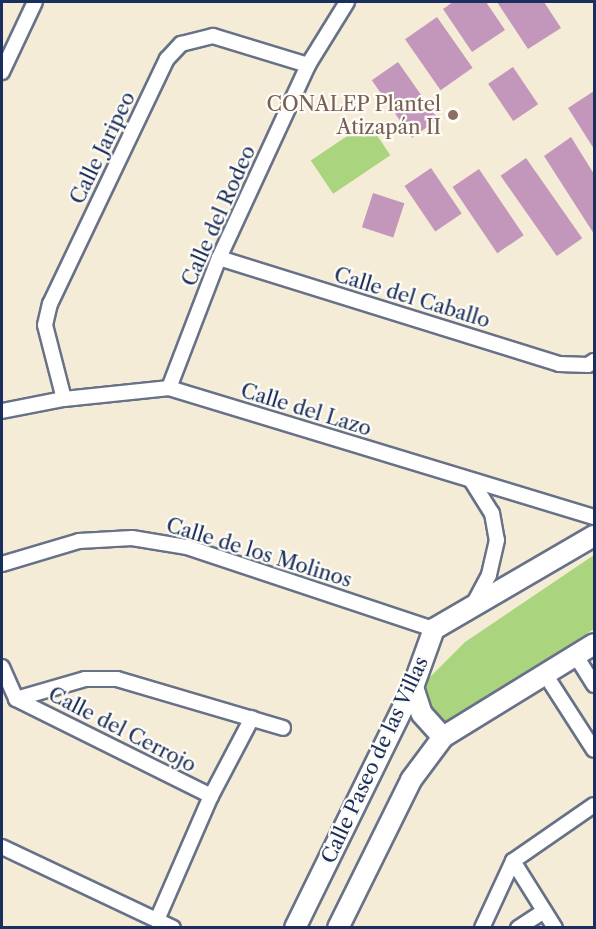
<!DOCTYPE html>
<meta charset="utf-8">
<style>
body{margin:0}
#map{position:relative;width:596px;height:929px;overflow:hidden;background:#f5ecd7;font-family:"Libre Caslon Text",serif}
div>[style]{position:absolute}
.green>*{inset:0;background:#abd47f;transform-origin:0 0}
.building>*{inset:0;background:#c397bb;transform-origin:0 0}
.roads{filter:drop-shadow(2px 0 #677188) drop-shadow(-2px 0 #677188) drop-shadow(0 2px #677188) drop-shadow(0 -2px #677188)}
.street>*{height:14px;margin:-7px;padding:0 7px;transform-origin:7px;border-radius:7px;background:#fff}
.secondary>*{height:20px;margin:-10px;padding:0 10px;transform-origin:10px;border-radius:10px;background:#fff}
.dots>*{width:16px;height:16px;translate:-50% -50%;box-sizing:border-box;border:3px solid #fdfcf7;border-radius:50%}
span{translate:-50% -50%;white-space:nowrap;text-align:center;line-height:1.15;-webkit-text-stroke:4.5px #fdfcf7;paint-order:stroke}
.education-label{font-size:20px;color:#785e54}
.right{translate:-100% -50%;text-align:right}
.street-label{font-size:20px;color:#1b2f5e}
.frame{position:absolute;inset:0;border:3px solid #1b2f5e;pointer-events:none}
</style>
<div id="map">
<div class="green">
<i style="left:368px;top:122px;width:40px;height:69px;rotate:56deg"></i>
<i style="clip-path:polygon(594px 555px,594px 629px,443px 724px,434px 719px,422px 698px,426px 681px,465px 642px)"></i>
</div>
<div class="building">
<i style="clip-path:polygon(453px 2px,486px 2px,505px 30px,472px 52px,443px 9px)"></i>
<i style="clip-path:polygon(497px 2px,544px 2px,561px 28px,528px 49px)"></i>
<i style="left:437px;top:17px;width:62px;height:39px;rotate:55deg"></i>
<i style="left:398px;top:62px;width:70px;height:32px;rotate:55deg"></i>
<i style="left:513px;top:67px;width:45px;height:30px;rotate:56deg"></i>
<i style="clip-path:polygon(594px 91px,594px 149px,568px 108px)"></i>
<i style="clip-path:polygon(571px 137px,594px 174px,594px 234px,544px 156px)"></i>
<i style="left:526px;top:158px;width:98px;height:31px;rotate:55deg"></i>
<i style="left:431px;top:168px;width:55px;height:32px;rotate:56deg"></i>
<i style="left:479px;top:169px;width:80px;height:32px;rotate:56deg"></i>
<i style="left:373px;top:193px;width:33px;height:36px;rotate:18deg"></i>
</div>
<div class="roads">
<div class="street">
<i style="left:2px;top:72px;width:77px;rotate:-64.8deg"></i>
<i style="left:219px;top:258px;width:356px;rotate:17.3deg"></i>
<i style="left:559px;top:364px;width:29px;rotate:2deg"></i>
<i style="left:588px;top:365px;width:7px;rotate:-34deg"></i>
<i style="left:169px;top:388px;width:139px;rotate:-69deg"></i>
<i style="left:219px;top:258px;width:213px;rotate:-65.2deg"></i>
<i style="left:308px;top:65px;width:74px;rotate:-58.2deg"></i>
<i style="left:64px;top:399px;width:76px;rotate:-104.4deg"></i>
<i style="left:45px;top:325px;width:22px;rotate:-77deg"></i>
<i style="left:50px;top:304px;width:272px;rotate:-64.5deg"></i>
<i style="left:167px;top:59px;width:21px;rotate:-47deg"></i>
<i style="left:181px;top:44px;width:33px;rotate:-14deg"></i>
<i style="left:213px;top:36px;width:99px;rotate:17deg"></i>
<i style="left:2px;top:411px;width:63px;rotate:-11deg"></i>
<i style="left:64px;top:399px;width:106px;rotate:-6deg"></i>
<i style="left:169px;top:388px;width:444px;rotate:16.9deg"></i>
<i style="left:471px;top:480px;width:39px;rotate:58deg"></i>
<i style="left:492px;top:513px;width:27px;rotate:80deg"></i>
<i style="left:497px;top:540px;width:36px;rotate:103deg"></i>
<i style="left:489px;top:575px;width:36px;rotate:118deg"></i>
<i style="left:2px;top:564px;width:80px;rotate:-16.6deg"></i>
<i style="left:79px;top:541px;width:53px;rotate:-3.2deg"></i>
<i style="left:132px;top:538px;width:56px;rotate:9.3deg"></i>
<i style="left:187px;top:547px;width:260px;rotate:18.4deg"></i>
<i style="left:576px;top:656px;width:34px;rotate:58deg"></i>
<i style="left:2px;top:667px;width:35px;rotate:66deg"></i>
<i style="left:16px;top:699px;width:218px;rotate:26.4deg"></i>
<i style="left:545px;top:674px;width:90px;rotate:57.2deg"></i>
<i style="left:16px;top:699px;width:72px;rotate:-16.2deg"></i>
<i style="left:85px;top:679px;width:32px"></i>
<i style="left:117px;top:679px;width:173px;rotate:16.4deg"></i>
<i style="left:2px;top:847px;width:189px;rotate:25.3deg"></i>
<i style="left:513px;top:861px;width:79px;rotate:57.9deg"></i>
<i style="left:157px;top:920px;width:135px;rotate:-66.5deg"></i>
<i style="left:211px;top:796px;width:88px;rotate:-62.3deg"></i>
<i style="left:482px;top:928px;width:74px;rotate:-65.2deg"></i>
<i style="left:513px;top:861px;width:98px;rotate:-34.7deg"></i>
<i style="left:518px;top:928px;width:31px;rotate:-33deg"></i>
</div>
<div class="secondary">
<i style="left:413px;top:687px;width:28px;rotate:72deg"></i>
<i style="left:422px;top:714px;width:31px;rotate:48deg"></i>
<i style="left:295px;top:928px;width:268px;rotate:-63.9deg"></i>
<i style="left:413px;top:687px;width:62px;rotate:-70.1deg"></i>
<i style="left:434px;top:629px;width:185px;rotate:-30.2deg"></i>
<i style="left:338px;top:928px;width:165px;rotate:-63.7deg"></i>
<i style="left:411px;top:780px;width:54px;rotate:-53.3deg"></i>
<i style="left:443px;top:737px;width:177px;rotate:-31.6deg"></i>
</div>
</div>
<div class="dots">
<i style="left:453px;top:115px;background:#8d6e63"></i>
</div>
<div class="education-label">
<span class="right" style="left:441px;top:116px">CONALEP Plantel<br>Atizapán II</span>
</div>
<div class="street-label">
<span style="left:103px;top:148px;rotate:-64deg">Calle Jaripeo</span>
<span style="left:219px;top:216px;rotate:-66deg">Calle del Rodeo</span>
<span style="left:412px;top:298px;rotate:17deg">Calle del Caballo</span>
<span style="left:306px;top:410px;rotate:17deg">Calle del Lazo</span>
<span style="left:259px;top:553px;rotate:17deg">Calle de los Molinos</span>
<span style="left:122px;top:730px;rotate:27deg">Calle del Cerrojo</span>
<span style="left:375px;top:760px;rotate:-65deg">Calle Paseo de las Villas</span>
</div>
<div class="frame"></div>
</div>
